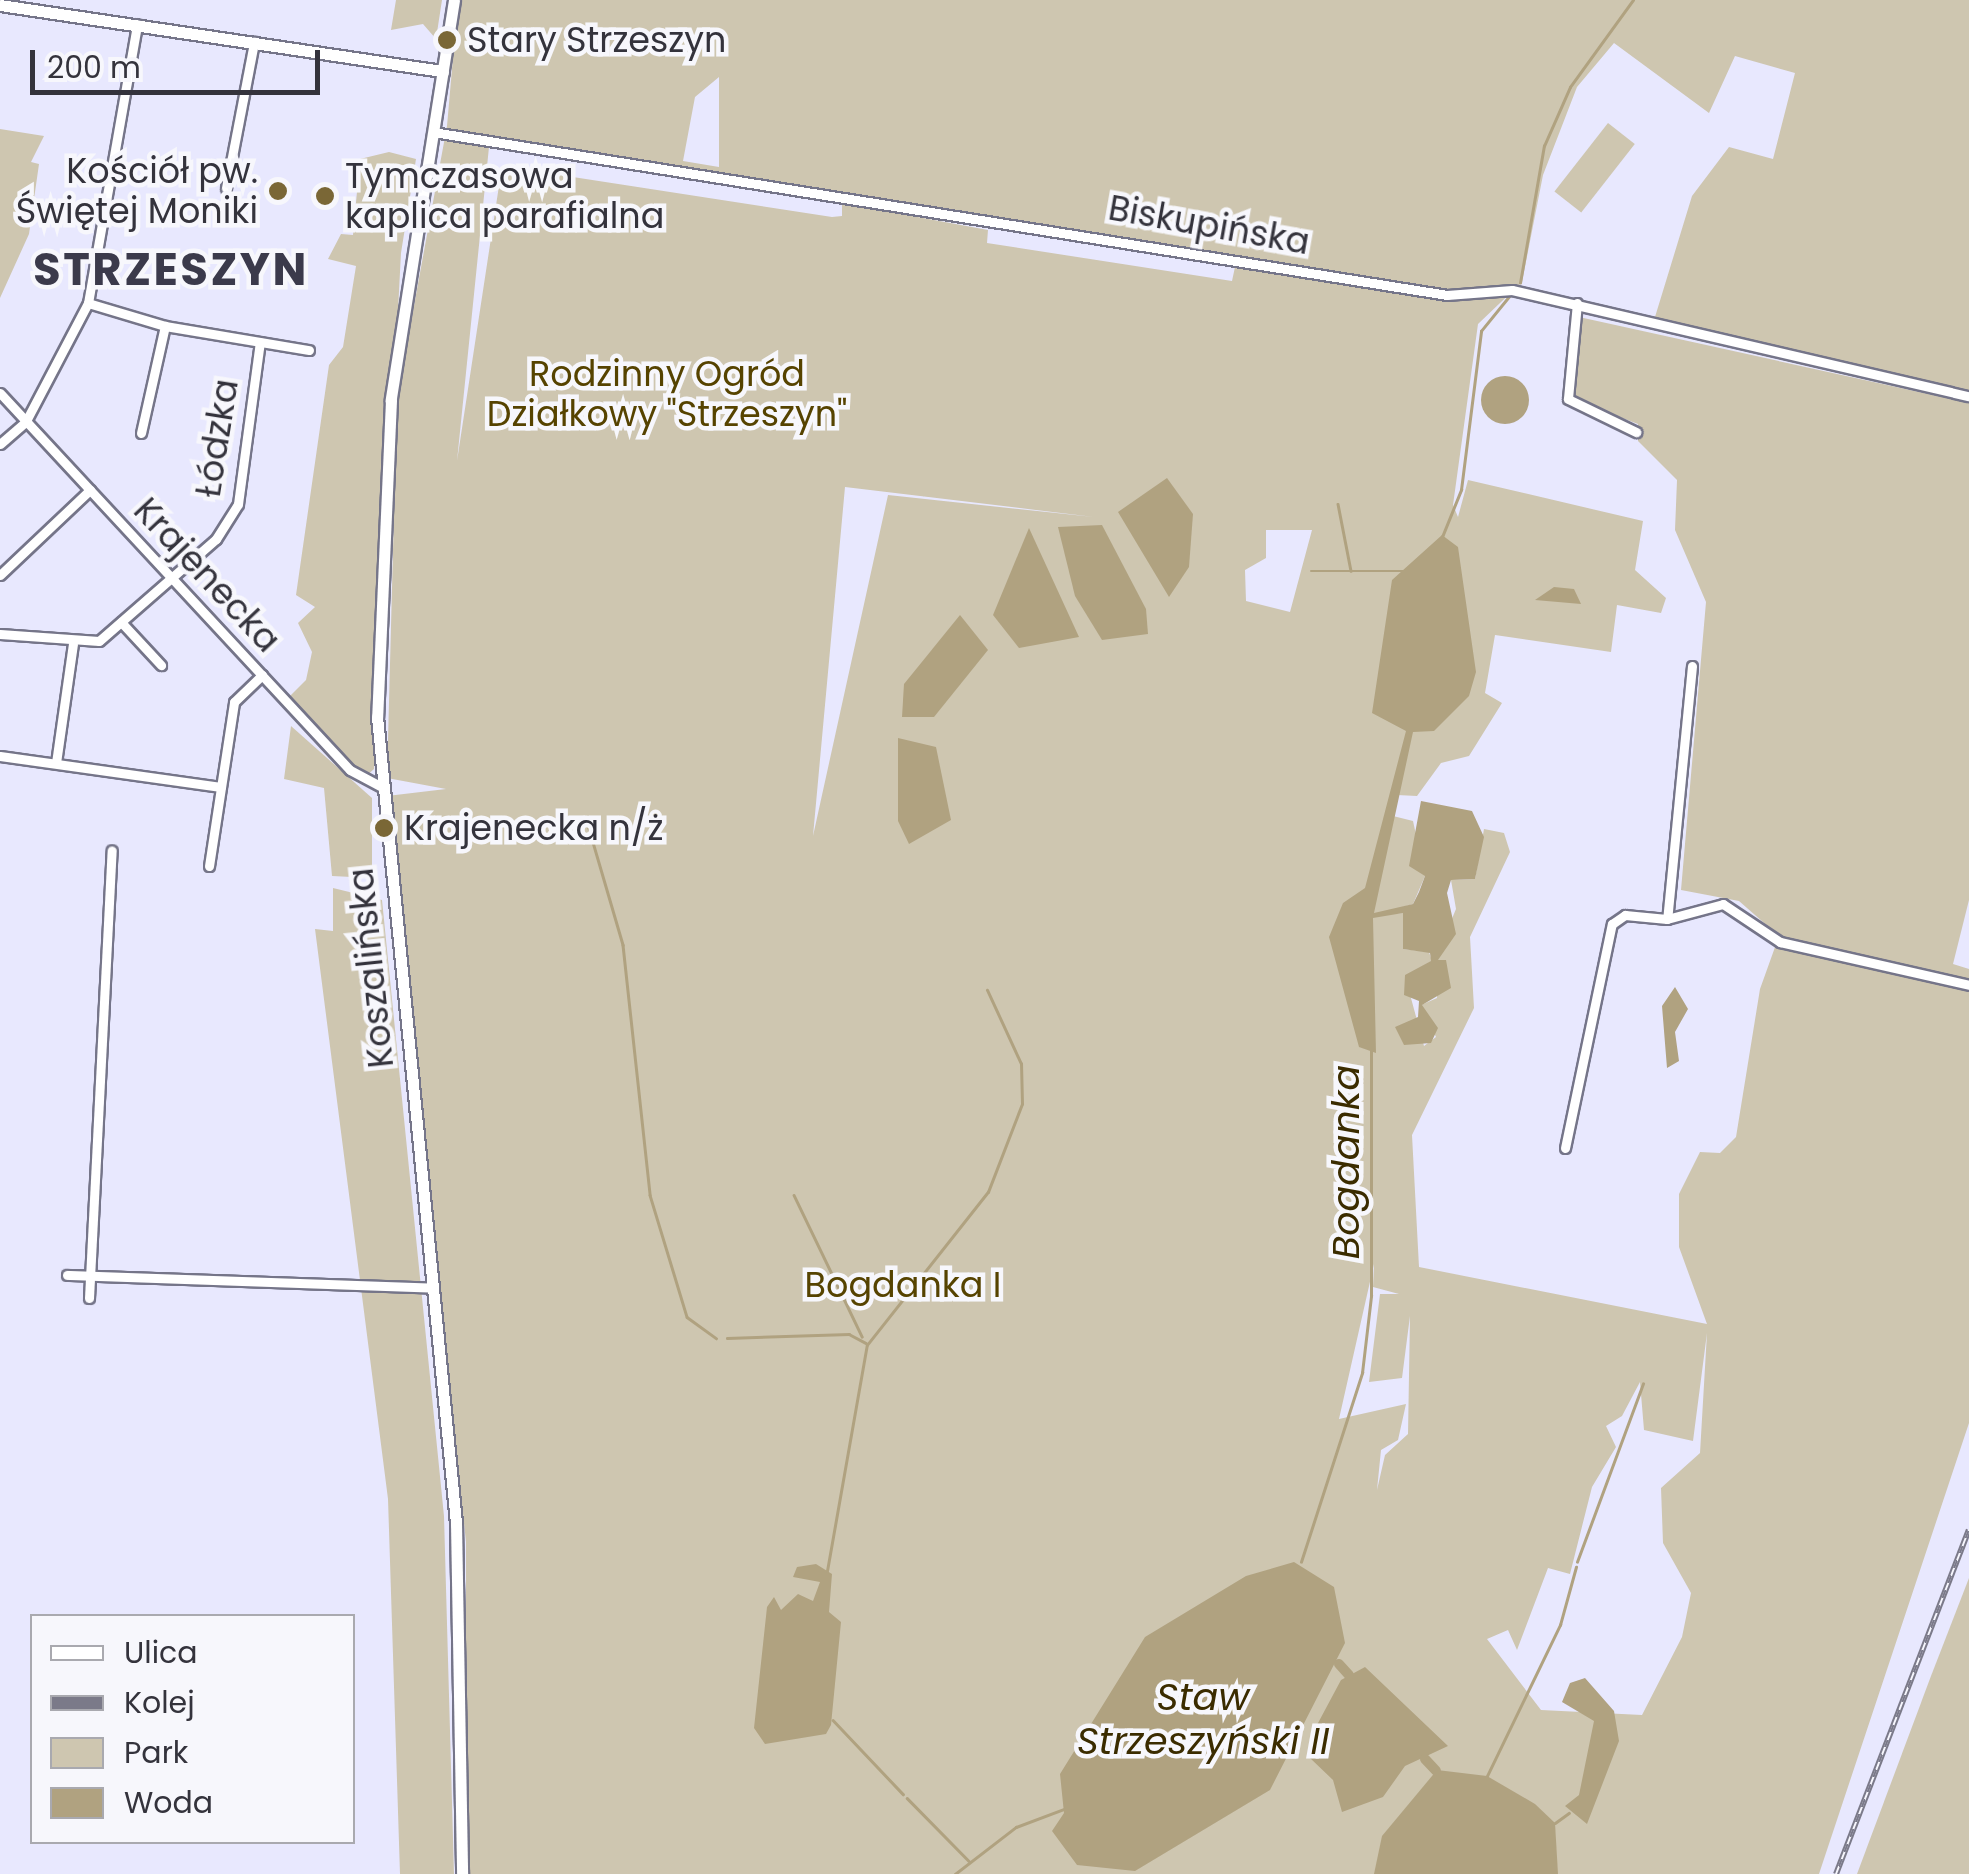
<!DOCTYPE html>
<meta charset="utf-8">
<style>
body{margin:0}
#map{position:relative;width:1969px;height:1874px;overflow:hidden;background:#e8e8fe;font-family:Poppins,sans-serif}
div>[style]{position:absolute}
.green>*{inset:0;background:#cec6b0;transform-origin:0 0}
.water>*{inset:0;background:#b0a280}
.round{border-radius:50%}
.stream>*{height:2.5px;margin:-1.25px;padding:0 1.25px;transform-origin:1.25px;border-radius:1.25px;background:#b0a280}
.canal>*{height:10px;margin:-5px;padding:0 5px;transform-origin:5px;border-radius:5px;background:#b0a280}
.roads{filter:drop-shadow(2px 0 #757589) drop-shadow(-2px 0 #757589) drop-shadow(0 2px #757589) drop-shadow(0 -2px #757589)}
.minor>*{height:9px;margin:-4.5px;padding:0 4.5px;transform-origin:4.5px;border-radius:4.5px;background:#fff}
.tertiary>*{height:11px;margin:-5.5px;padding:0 5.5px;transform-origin:5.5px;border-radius:5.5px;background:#fff}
.rail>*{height:6px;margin-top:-3px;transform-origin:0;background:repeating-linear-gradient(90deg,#f7f7fc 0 8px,#7b7a89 0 16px);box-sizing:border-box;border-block:2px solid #7b7a89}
.dots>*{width:28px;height:28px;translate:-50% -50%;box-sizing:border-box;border:5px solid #f7f7fc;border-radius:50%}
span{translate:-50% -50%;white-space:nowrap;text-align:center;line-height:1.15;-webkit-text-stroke:9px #f7f7fc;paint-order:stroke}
.poi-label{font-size:35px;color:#34333c}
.left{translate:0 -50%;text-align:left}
.right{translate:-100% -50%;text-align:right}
.street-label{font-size:35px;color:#34333c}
.park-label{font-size:35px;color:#564300}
.water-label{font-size:38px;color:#3b2c00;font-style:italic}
.district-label{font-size:45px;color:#3b3a4b;font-weight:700;letter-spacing:2.5px}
.legend{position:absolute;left:30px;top:1614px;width:325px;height:230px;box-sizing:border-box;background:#f7f7fc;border:2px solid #a9a9af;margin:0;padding:12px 18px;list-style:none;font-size:30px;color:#34333c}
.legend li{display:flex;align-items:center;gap:20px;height:50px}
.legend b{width:50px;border:2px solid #a9a9af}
.scale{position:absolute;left:30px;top:50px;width:290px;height:45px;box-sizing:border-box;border:5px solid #34333c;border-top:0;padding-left:12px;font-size:30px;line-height:35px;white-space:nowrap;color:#34333c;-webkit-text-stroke:8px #f7f7fc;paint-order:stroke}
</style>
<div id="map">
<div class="green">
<i style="clip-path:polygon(396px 0,442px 0,436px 39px,423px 24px,391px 30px)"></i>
<i style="clip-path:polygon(evenodd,458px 0,1969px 0,1969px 392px,1655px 317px,1692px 196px,1729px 147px,1773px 159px,1795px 73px,1735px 56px,1709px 113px,1614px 43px,1577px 87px,1543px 175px,1522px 282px,1478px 324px,1453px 505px,1458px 517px,1468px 480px,1643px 521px,1635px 570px,1666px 598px,1661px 613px,1617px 605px,1611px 652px,1495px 635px,1485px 693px,1502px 703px,1469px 756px,1441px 763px,1417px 796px,1397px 795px,1393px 816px,1413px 821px,1425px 876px,1413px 904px,1380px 914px,1404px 913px,1403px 949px,1429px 952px,1432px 961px,1405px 976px,1424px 1046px,1436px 1037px,1421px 1005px,1437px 998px,1438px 952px,1456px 909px,1451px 880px,1475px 879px,1484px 829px,1504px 833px,1510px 852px,1470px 937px,1474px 1008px,1412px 1135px,1419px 1267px,1707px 1324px,1679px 1247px,1679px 1194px,1700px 1152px,1720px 1153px,1736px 1137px,1760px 989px,1779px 936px,1739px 901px,1681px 890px,1706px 602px,1675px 530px,1677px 480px,1638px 441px,1638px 424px,1572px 399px,1579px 317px,1969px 403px,1969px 900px,1953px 964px,1969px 969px,1969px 1423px,1819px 1874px,466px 1874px,466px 1542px,387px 796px,446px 789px,387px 778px,397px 398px,447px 126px,458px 0,719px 77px,719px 167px,683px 161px,695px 97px,719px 77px,458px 0,489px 147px,929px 213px,1235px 267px,1232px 281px,987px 243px,988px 230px,842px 203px,842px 216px,832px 217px,502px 166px,457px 461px,489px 147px,458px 0,845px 487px,1094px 517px,888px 495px,813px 836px,845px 487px,458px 0,1266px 530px,1312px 530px,1290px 612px,1246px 601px,1245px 570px,1266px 558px,1266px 530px,458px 0,1374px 1264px,1373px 1287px,1399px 1294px,1380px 1294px,1369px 1382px,1402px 1378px,1410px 1316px,1408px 1434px,1385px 1455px,1377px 1490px,1381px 1450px,1398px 1440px,1406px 1404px,1339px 1419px,1374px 1264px,458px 0,1707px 1333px,1700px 1453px,1661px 1488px,1663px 1543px,1691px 1593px,1682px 1637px,1642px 1715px,1541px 1710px,1487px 1639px,1508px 1630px,1517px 1650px,1548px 1568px,1570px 1574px,1592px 1487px,1616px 1447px,1606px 1426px,1622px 1416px,1640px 1382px,1644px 1430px,1693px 1441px,1707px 1333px)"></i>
<i style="left:1608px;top:123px;width:34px;height:87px;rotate:38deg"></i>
<i style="clip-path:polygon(0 129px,44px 136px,31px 162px,39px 164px,29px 234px,0 298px)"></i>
<i style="clip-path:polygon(389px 152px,416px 159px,401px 253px,374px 769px,365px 777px,288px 698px,306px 680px,312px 652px,298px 623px,315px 607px,296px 595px,329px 365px,343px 347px,356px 266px,328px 259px,341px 234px,353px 235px,360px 159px)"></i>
<i style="clip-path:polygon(291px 726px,372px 798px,372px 878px,332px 876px,324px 788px,284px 779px)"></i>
<i style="clip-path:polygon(333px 888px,382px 900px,444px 1516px,454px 1874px,400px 1874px,388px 1499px,315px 929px,333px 931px)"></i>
<i style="clip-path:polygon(1969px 1578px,1969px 1874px,1857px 1874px,1931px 1676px)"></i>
</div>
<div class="water">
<i class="round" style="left:1481px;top:376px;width:48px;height:48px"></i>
<i style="clip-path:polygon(1167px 478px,1193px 514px,1189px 567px,1169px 597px,1118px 512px)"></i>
<i style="clip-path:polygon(1102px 525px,1146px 609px,1148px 634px,1102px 640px,1075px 596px,1058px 527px)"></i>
<i style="clip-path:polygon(1029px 528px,1079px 637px,1019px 648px,993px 615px)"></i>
<i style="clip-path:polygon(1442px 535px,1458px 547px,1476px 672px,1469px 696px,1434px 731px,1413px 732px,1374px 913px,1413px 904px,1419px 892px,1425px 876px,1409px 866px,1421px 801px,1472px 811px,1484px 837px,1475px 879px,1451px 880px,1447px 893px,1456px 934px,1438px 960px,1446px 960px,1451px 988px,1422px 1005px,1438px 1028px,1431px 1043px,1404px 1045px,1395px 1027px,1418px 1017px,1419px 1001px,1404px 995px,1405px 975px,1431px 961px,1430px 953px,1403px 949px,1403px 913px,1373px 918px,1376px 1053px,1359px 1047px,1329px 937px,1343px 903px,1365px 888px,1406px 731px,1372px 713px,1392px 580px)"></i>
<i style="clip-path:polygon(1554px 587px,1574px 589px,1581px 604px,1535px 600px)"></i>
<i style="clip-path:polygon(960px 615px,988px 650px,934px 717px,902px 717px,904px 684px)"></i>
<i style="clip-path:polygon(898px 738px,936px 747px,951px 820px,909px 844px,898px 821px)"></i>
<i style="clip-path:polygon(1675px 987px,1688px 1009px,1675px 1032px,1679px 1061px,1667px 1068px,1662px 1006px)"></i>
<i style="clip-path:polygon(1294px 1562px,1334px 1587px,1345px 1643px,1270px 1790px,1135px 1871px,1077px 1865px,1052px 1831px,1064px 1813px,1060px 1774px,1145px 1637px,1246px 1576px)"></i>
<i style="clip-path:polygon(816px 1564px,832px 1574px,829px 1612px,841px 1622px,831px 1725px,826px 1734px,765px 1744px,754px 1728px,767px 1607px,774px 1597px,781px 1610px,798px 1594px,813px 1601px,820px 1582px,793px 1577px,797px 1567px)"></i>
<i style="clip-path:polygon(1365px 1667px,1448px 1746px,1405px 1766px,1383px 1797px,1342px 1812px,1333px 1780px,1310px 1758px,1310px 1738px,1341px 1680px)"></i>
<i style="clip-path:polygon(1585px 1678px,1614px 1711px,1619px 1741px,1587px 1824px,1565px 1806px,1579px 1795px,1594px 1721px,1562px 1702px,1570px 1683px)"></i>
<i style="clip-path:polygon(1437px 1770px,1487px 1776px,1535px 1804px,1555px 1823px,1558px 1874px,1374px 1874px,1382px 1836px)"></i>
</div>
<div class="stream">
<i style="left:1520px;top:283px;width:139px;rotate:-80.1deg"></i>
<i style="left:1544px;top:146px;width:64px;rotate:-66.2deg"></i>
<i style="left:1570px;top:87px;width:107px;rotate:-54.1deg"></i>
<i style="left:1338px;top:504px;width:68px;rotate:79deg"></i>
<i style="left:1442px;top:537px;width:51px;rotate:-68deg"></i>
<i style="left:1461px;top:490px;width:160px;rotate:-82.8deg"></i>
<i style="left:1481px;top:331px;width:48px;rotate:-51deg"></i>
<i style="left:1311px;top:571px;width:92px"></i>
<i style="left:588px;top:825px;width:125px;rotate:73.7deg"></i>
<i style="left:623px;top:945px;width:251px;rotate:83.8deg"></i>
<i style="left:650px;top:1195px;width:127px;rotate:73.1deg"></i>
<i style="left:687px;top:1317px;width:36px;rotate:36deg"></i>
<i style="left:794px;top:1195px;width:157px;rotate:64.3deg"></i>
<i style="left:727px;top:1338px;width:122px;rotate:-1.9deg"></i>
<i style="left:849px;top:1334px;width:19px;rotate:28deg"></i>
<i style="left:1301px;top:1562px;width:199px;rotate:-72.1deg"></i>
<i style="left:1362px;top:1373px;width:78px;rotate:-83.3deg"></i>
<i style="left:1371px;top:1296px;width:250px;rotate:-90deg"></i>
<i style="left:1577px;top:1562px;width:190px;rotate:-69.7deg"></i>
<i style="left:827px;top:1571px;width:230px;rotate:-80deg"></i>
<i style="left:867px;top:1345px;width:195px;rotate:-51.7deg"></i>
<i style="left:988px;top:1192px;width:94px;rotate:-68.9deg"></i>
<i style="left:1022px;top:1104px;width:40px;rotate:-91.4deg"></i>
<i style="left:1021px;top:1064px;width:81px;rotate:-114.7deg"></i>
<i style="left:833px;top:1720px;width:102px;rotate:46.6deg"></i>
<i style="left:1487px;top:1776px;width:168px;rotate:-64.2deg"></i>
<i style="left:1560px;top:1625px;width:60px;rotate:-74.6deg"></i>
<i style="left:907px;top:1798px;width:88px;rotate:45.5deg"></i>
<i style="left:1555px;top:1823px;width:17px;rotate:-36deg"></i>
<i style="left:955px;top:1874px;width:77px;rotate:-37.6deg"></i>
<i style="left:1016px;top:1827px;width:51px;rotate:-20.6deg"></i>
</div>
<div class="canal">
<i style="left:1339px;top:1664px;width:15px;rotate:48deg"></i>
<i style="left:1425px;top:1759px;width:16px;rotate:47deg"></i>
</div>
<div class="roads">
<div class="minor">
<i style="left:433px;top:132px;width:1027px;rotate:9.13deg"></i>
<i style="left:1447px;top:295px;width:65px;rotate:-4.4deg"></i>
<i style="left:1512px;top:290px;width:469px;rotate:13.1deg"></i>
<i style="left:226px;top:188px;width:149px;rotate:-79.1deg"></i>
<i style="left:88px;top:303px;width:80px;rotate:16.6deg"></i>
<i style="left:165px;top:326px;width:146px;rotate:9.5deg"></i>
<i style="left:1577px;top:303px;width:96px;rotate:95.4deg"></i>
<i style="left:1568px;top:399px;width:76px;rotate:25.9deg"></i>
<i style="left:0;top:393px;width:514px;rotate:47.13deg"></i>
<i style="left:350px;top:770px;width:34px;rotate:28deg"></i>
<i style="left:141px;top:433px;width:110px;rotate:-77.4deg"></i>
<i style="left:0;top:444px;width:35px;rotate:-41deg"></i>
<i style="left:26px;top:421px;width:133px;rotate:-62.3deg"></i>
<i style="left:88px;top:303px;width:283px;rotate:-80deg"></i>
<i style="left:0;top:575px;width:124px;rotate:-43.4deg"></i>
<i style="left:121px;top:622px;width:59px;rotate:47.1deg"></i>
<i style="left:0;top:634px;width:99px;rotate:4deg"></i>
<i style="left:99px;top:641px;width:155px;rotate:-41.1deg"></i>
<i style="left:216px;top:539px;width:41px;rotate:-57.8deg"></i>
<i style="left:238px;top:504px;width:163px;rotate:-82.3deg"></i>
<i style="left:1692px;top:666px;width:254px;rotate:95.6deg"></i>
<i style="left:1667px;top:919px;width:58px;rotate:-15deg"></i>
<i style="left:1723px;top:904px;width:69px;rotate:33.7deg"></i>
<i style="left:1780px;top:942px;width:194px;rotate:12.8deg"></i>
<i style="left:0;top:756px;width:223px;rotate:8deg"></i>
<i style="left:56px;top:763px;width:120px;rotate:-81.9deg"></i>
<i style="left:209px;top:866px;width:166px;rotate:-81.3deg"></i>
<i style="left:234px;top:702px;width:39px;rotate:-44deg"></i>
<i style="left:1565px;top:1148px;width:229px;rotate:-78.2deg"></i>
<i style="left:1612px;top:924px;width:16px;rotate:-35deg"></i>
<i style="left:1625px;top:915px;width:42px;rotate:5.4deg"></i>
<i style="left:67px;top:1275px;width:364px;rotate:2deg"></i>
<i style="left:89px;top:1298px;width:448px;rotate:-87.1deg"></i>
</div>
<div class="tertiary">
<i style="left:454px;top:0;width:405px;rotate:99deg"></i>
<i style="left:391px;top:400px;width:317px;rotate:92.5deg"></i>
<i style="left:377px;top:717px;width:810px;rotate:84.4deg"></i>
<i style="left:456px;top:1523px;width:351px;rotate:89deg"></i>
<i style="left:0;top:5px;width:448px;rotate:8.5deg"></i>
</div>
</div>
<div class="rail">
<i style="left:1836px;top:1874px;width:369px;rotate:-68.9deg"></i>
</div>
<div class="dots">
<i style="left:447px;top:40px;background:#7a6736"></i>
<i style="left:278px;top:191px;background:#7a6736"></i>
<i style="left:325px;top:196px;background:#7a6736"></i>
<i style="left:384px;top:828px;background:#7a6736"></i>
</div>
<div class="poi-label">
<span class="left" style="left:467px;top:40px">Stary Strzeszyn</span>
<span class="right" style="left:258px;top:191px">Kościół pw.<br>Świętej Moniki</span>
<span class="left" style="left:345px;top:196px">Tymczasowa<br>kaplica parafialna</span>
<span class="left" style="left:404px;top:828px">Krajenecka n/ż</span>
</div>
<div class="street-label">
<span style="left:1209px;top:225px;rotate:10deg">Biskupińska</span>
<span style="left:217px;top:438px;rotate:-81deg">Łódzka</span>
<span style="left:207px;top:575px;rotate:47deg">Krajenecka</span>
<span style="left:371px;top:968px;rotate:-96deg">Koszalińska</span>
</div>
<div class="park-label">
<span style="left:667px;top:394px">Rodzinny Ogród<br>Działkowy "Strzeszyn"</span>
<span style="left:903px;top:1285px">Bogdanka I</span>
</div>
<div class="water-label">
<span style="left:1346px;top:1162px;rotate:-90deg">Bogdanka</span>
<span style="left:1203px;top:1719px">Staw<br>Strzeszyński II</span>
</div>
<div class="district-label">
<span style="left:171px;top:270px">STRZESZYN</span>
</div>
<ul class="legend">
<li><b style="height:12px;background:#fff"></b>Ulica</li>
<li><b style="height:12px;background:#7b7a89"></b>Kolej</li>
<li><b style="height:28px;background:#cec6b0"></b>Park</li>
<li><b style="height:28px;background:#b0a280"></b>Woda</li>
</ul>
<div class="scale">200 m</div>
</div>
